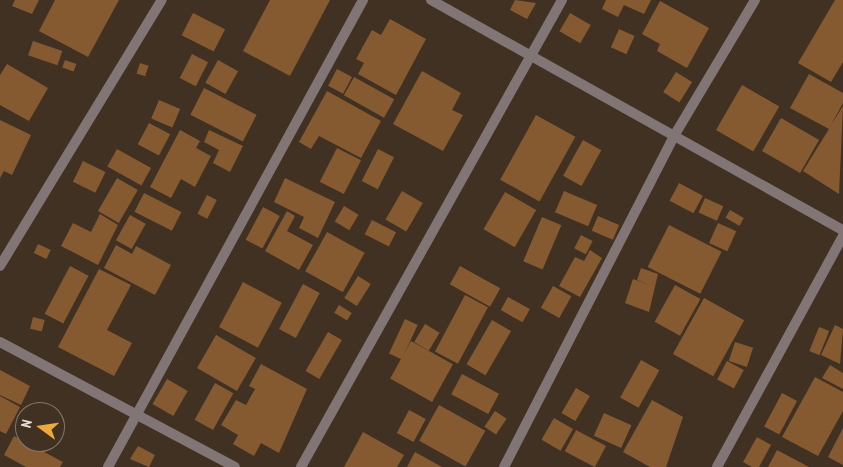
<!DOCTYPE html>
<style>
body{margin:0}
#map{position:relative;width:843px;height:467px;overflow:hidden;background:#403123;font-family:"PT Sans Narrow",sans-serif}
div>[style]{position:absolute}
.building>*{inset:0;background:#865a30;transform-origin:0 0}
.street>*{height:10px;margin:-5px;padding:0 5px;transform-origin:5px;border-radius:5px;background:#817675}
span{translate:-50% -50%;white-space:nowrap;text-align:center;line-height:1.15;-webkit-text-stroke:4px #403123;paint-order:stroke}
.north{position:absolute;left:15px;top:402px;width:50px;height:50px;box-sizing:border-box;background:#403123;border:1px solid #84776b;border-radius:50%;rotate:284deg;font-size:14px;font-weight:700;line-height:20px;text-align:center;color:#eae0d8}
.north::after{content:'';display:block;margin:auto;width:18px;height:22px;background:#ebaa39;clip-path:polygon(50% 0,100% 100%,50% 72%,0 100%)}
</style>
<div id="map">
<div class="building">
<i style="clip-path:polygon(15px 0,39px 0,32px 14px,12px 6px)"></i>
<i style="clip-path:polygon(55px 0,119px 0,88px 57px,39px 31px)"></i>
<i style="clip-path:polygon(270px 0,330px 0,290px 76px,243px 51px)"></i>
<i style="clip-path:polygon(515px 0,536px 3px,527px 19px,510px 10px)"></i>
<i style="clip-path:polygon(606px 0,651px 0,644px 14px,624px 5px,618px 17px,602px 9px)"></i>
<i style="clip-path:polygon(835px 0,843px 0,843px 62px,831px 82px,798px 63px)"></i>
<i style="clip-path:polygon(660px 1px,709px 28px,687px 68px,657px 51px,660px 44px,642px 34px)"></i>
<i style="left:193px;top:13px;width:36px;height:25px;rotate:27deg"></i>
<i style="left:570px;top:13px;width:24px;height:21px;rotate:30deg"></i>
<i style="clip-path:polygon(390px 19px,426px 39px,396px 95px,358px 74px,364px 63px,356px 59px,372px 30px,381px 35px)"></i>
<i style="left:619px;top:29px;width:17px;height:20px;rotate:24deg"></i>
<i style="left:33px;top:41px;width:31px;height:15px;rotate:19deg"></i>
<i style="left:192px;top:54px;width:18px;height:27px;rotate:27deg"></i>
<i style="left:65px;top:60px;width:12px;height:8px;rotate:20deg"></i>
<i style="left:218px;top:60px;width:23px;height:26px;rotate:29deg"></i>
<i style="left:140px;top:63px;width:9px;height:11px;rotate:18deg"></i>
<i style="clip-path:polygon(7px 64px,48px 88px,29px 121px,0 105px,0 75px)"></i>
<i style="left:337px;top:69px;width:17px;height:19px;rotate:28deg"></i>
<i style="clip-path:polygon(422px 71px,461px 93px,452px 110px,463px 115px,443px 151px,393px 124px)"></i>
<i style="left:676px;top:72px;width:19px;height:24px;rotate:32deg"></i>
<i style="clip-path:polygon(809px 74px,843px 93px,843px 103px,831px 125px,843px 106px,839px 194px,803px 171px,829px 129px,790px 108px)"></i>
<i style="left:354px;top:77px;width:46px;height:21px;rotate:29deg"></i>
<i style="left:742px;top:85px;width:43px;height:52px;rotate:30deg"></i>
<i style="left:204px;top:88px;width:59px;height:30px;rotate:27deg"></i>
<i style="clip-path:polygon(327px 91px,381px 121px,361px 158px,319px 136px,311px 149px,299px 142px)"></i>
<i style="left:159px;top:100px;width:23px;height:20px;rotate:23deg"></i>
<i style="left:536px;top:115px;width:45px;height:74px;rotate:29deg"></i>
<i style="left:781px;top:118px;width:44px;height:38px;rotate:30deg"></i>
<i style="clip-path:polygon(0 120px,31px 135px,12px 175px,4px 171px,0 178px)"></i>
<i style="left:149px;top:123px;width:24px;height:24px;rotate:28deg"></i>
<i style="clip-path:polygon(180px 130px,200px 141px,196px 148px,211px 156px,195px 187px,181px 179px,171px 198px,150px 187px)"></i>
<i style="clip-path:polygon(209px 130px,243px 146px,230px 172px,213px 163px,219px 150px,204px 142px)"></i>
<i style="left:583px;top:140px;width:21px;height:41px;rotate:29deg"></i>
<i style="left:337px;top:148px;width:27px;height:38px;rotate:27deg"></i>
<i style="left:117px;top:149px;width:39px;height:20px;rotate:29deg"></i>
<i style="left:378px;top:149px;width:18px;height:36px;rotate:27deg"></i>
<i style="left:83px;top:161px;width:25px;height:23px;rotate:26deg"></i>
<i style="left:117px;top:178px;width:24px;height:38px;rotate:30deg"></i>
<i style="clip-path:polygon(285px 178px,335px 202px,318px 238px,299px 228px,304px 217px,274px 202px)"></i>
<i style="left:679px;top:183px;width:27px;height:20px;rotate:28deg"></i>
<i style="left:402px;top:191px;width:24px;height:33px;rotate:30deg"></i>
<i style="left:564px;top:191px;width:36px;height:23px;rotate:23deg"></i>
<i style="left:505px;top:192px;width:36px;height:43px;rotate:30deg"></i>
<i style="left:144px;top:193px;width:42px;height:21px;rotate:27deg"></i>
<i style="left:207px;top:195px;width:11px;height:21px;rotate:27deg"></i>
<i style="left:705px;top:198px;width:20px;height:16px;rotate:24deg"></i>
<i style="left:344px;top:206px;width:17px;height:18px;rotate:31deg"></i>
<i style="left:263px;top:207px;width:19px;height:37px;rotate:28deg"></i>
<i style="left:730px;top:210px;width:16px;height:9px;rotate:30deg"></i>
<i style="clip-path:polygon(287px 211px,295px 216px,287px 231px,313px 245px,299px 270px,265px 251px)"></i>
<i style="clip-path:polygon(100px 214px,118px 225px,98px 265px,61px 246px,73px 223px,91px 232px)"></i>
<i style="left:130px;top:215px;width:18px;height:29px;rotate:29deg"></i>
<i style="left:598px;top:216px;width:23px;height:16px;rotate:23deg"></i>
<i style="left:542px;top:217px;width:21px;height:48px;rotate:23deg"></i>
<i style="left:372px;top:220px;width:27px;height:16px;rotate:27deg"></i>
<i style="left:718px;top:223px;width:20px;height:22px;rotate:24deg"></i>
<i style="left:669px;top:225px;width:59px;height:47px;rotate:27deg"></i>
<i style="left:327px;top:232px;width:43px;height:45px;rotate:29deg"></i>
<i style="left:581px;top:235px;width:13px;height:15px;rotate:27deg"></i>
<i style="left:38px;top:244px;width:14px;height:10px;rotate:25deg"></i>
<i style="clip-path:polygon(116px 245px,132px 254px,136px 246px,171px 265px,155px 295px,104px 268px)"></i>
<i style="clip-path:polygon(590px 250px,602px 258px,580px 297px,559px 286px,575px 257px,584px 261px)"></i>
<i style="left:70px;top:266px;width:21px;height:54px;rotate:28deg"></i>
<i style="left:460px;top:266px;width:46px;height:21px;rotate:29deg"></i>
<i style="clip-path:polygon(641px 268px,658px 274px,649px 312px,625px 303px,633px 279px,652px 286px,637px 280px)"></i>
<i style="clip-path:polygon(99px 269px,131px 285px,107px 330px,132px 343px,114px 376px,58px 347px)"></i>
<i style="left:358px;top:276px;width:15px;height:26px;rotate:32deg"></i>
<i style="left:243px;top:282px;width:44px;height:51px;rotate:28deg"></i>
<i style="left:303px;top:284px;width:19px;height:51px;rotate:28deg"></i>
<i style="left:675px;top:285px;width:29px;height:42px;rotate:29deg"></i>
<i style="left:553px;top:286px;width:21px;height:25px;rotate:29deg"></i>
<i style="left:465px;top:295px;width:26px;height:64px;rotate:28deg"></i>
<i style="left:508px;top:297px;width:25px;height:15px;rotate:29deg"></i>
<i style="left:704px;top:298px;width:46px;height:64px;rotate:29deg"></i>
<i style="left:339px;top:305px;width:15px;height:9px;rotate:32deg"></i>
<i style="left:33px;top:317px;width:12px;height:12px;rotate:14deg"></i>
<i style="left:405px;top:319px;width:14px;height:38px;rotate:25deg"></i>
<i style="left:492px;top:320px;width:22px;height:51px;rotate:30deg"></i>
<i style="left:425px;top:324px;width:17px;height:21px;rotate:31deg"></i>
<i style="clip-path:polygon(835px 325px,843px 329px,840px 364px,821px 355px)"></i>
<i style="left:819px;top:327px;width:11px;height:26px;rotate:22deg"></i>
<i style="left:328px;top:332px;width:16px;height:45px;rotate:30deg"></i>
<i style="left:216px;top:335px;width:46px;height:38px;rotate:30deg"></i>
<i style="left:411px;top:341px;width:48px;height:43px;rotate:29deg"></i>
<i style="left:735px;top:342px;width:19px;height:20px;rotate:18deg"></i>
<i style="left:641px;top:360px;width:21px;height:43px;rotate:29deg"></i>
<i style="left:727px;top:361px;width:19px;height:21px;rotate:28deg"></i>
<i style="clip-path:polygon(261px 364px,307px 389px,279px 453px,261px 443px,254px 456px,233px 444px,238px 435px,221px 425px,236px 400px,246px 405px,255px 389px,249px 386px)"></i>
<i style="clip-path:polygon(830px 365px,843px 373px,843px 389px,822px 378px)"></i>
<i style="clip-path:polygon(0 370px,30px 386px,21px 405px,0 395px)"></i>
<i style="left:462px;top:374px;width:42px;height:23px;rotate:28deg"></i>
<i style="clip-path:polygon(815px 377px,843px 392px,843px 411px,818px 456px,782px 437px)"></i>
<i style="left:167px;top:379px;width:24px;height:29px;rotate:30deg"></i>
<i style="left:215px;top:383px;width:21px;height:42px;rotate:29deg"></i>
<i style="left:576px;top:388px;width:16px;height:29px;rotate:30deg"></i>
<i style="left:782px;top:393px;width:17px;height:38px;rotate:28deg"></i>
<i style="clip-path:polygon(0 396px,20px 407px,6px 434px,0 431px)"></i>
<i style="clip-path:polygon(652px 400px,683px 417px,666px 467px,650px 467px,623px 452px)"></i>
<i style="left:439px;top:405px;width:53px;height:41px;rotate:29deg"></i>
<i style="left:409px;top:410px;width:19px;height:26px;rotate:28deg"></i>
<i style="left:495px;top:411px;width:14px;height:19px;rotate:34deg"></i>
<i style="left:604px;top:413px;width:30px;height:25px;rotate:24deg"></i>
<i style="left:554px;top:418px;width:22px;height:25px;rotate:30deg"></i>
<i style="clip-path:polygon(843px 428px,843px 465px,828px 457px)"></i>
<i style="left:576px;top:430px;width:34px;height:24px;rotate:28deg"></i>
<i style="clip-path:polygon(363px 432px,404px 455px,397px 467px,344px 467px)"></i>
<i style="clip-path:polygon(14px 436px,63px 462px,60px 467px,26px 467px,4px 455px)"></i>
<i style="clip-path:polygon(757px 437px,771px 445px,759px 467px,752px 467px,743px 462px)"></i>
<i style="clip-path:polygon(138px 446px,155px 455px,149px 467px,130px 459px)"></i>
<i style="clip-path:polygon(777px 450px,809px 467px,768px 467px)"></i>
<i style="clip-path:polygon(415px 452px,442px 467px,407px 467px)"></i>
</div>
<div class="street">
<i style="left:431px;top:0;width:472px;rotate:29.2deg"></i>
<i style="left:0;top:266px;width:311px;rotate:-58.7deg"></i>
<i style="left:0;top:342px;width:266px;rotate:28deg"></i>
<i style="left:108px;top:467px;width:532px;rotate:-61.36deg"></i>
<i style="left:301px;top:467px;width:535px;rotate:-60.8deg"></i>
<i style="left:504px;top:467px;width:372px;rotate:-62.8deg"></i>
<i style="left:674px;top:136px;width:158px;rotate:-59.2deg"></i>
<i style="left:717px;top:467px;width:263px;rotate:-61.4deg"></i>
</div>
<div class="north">N</div>
</div>
